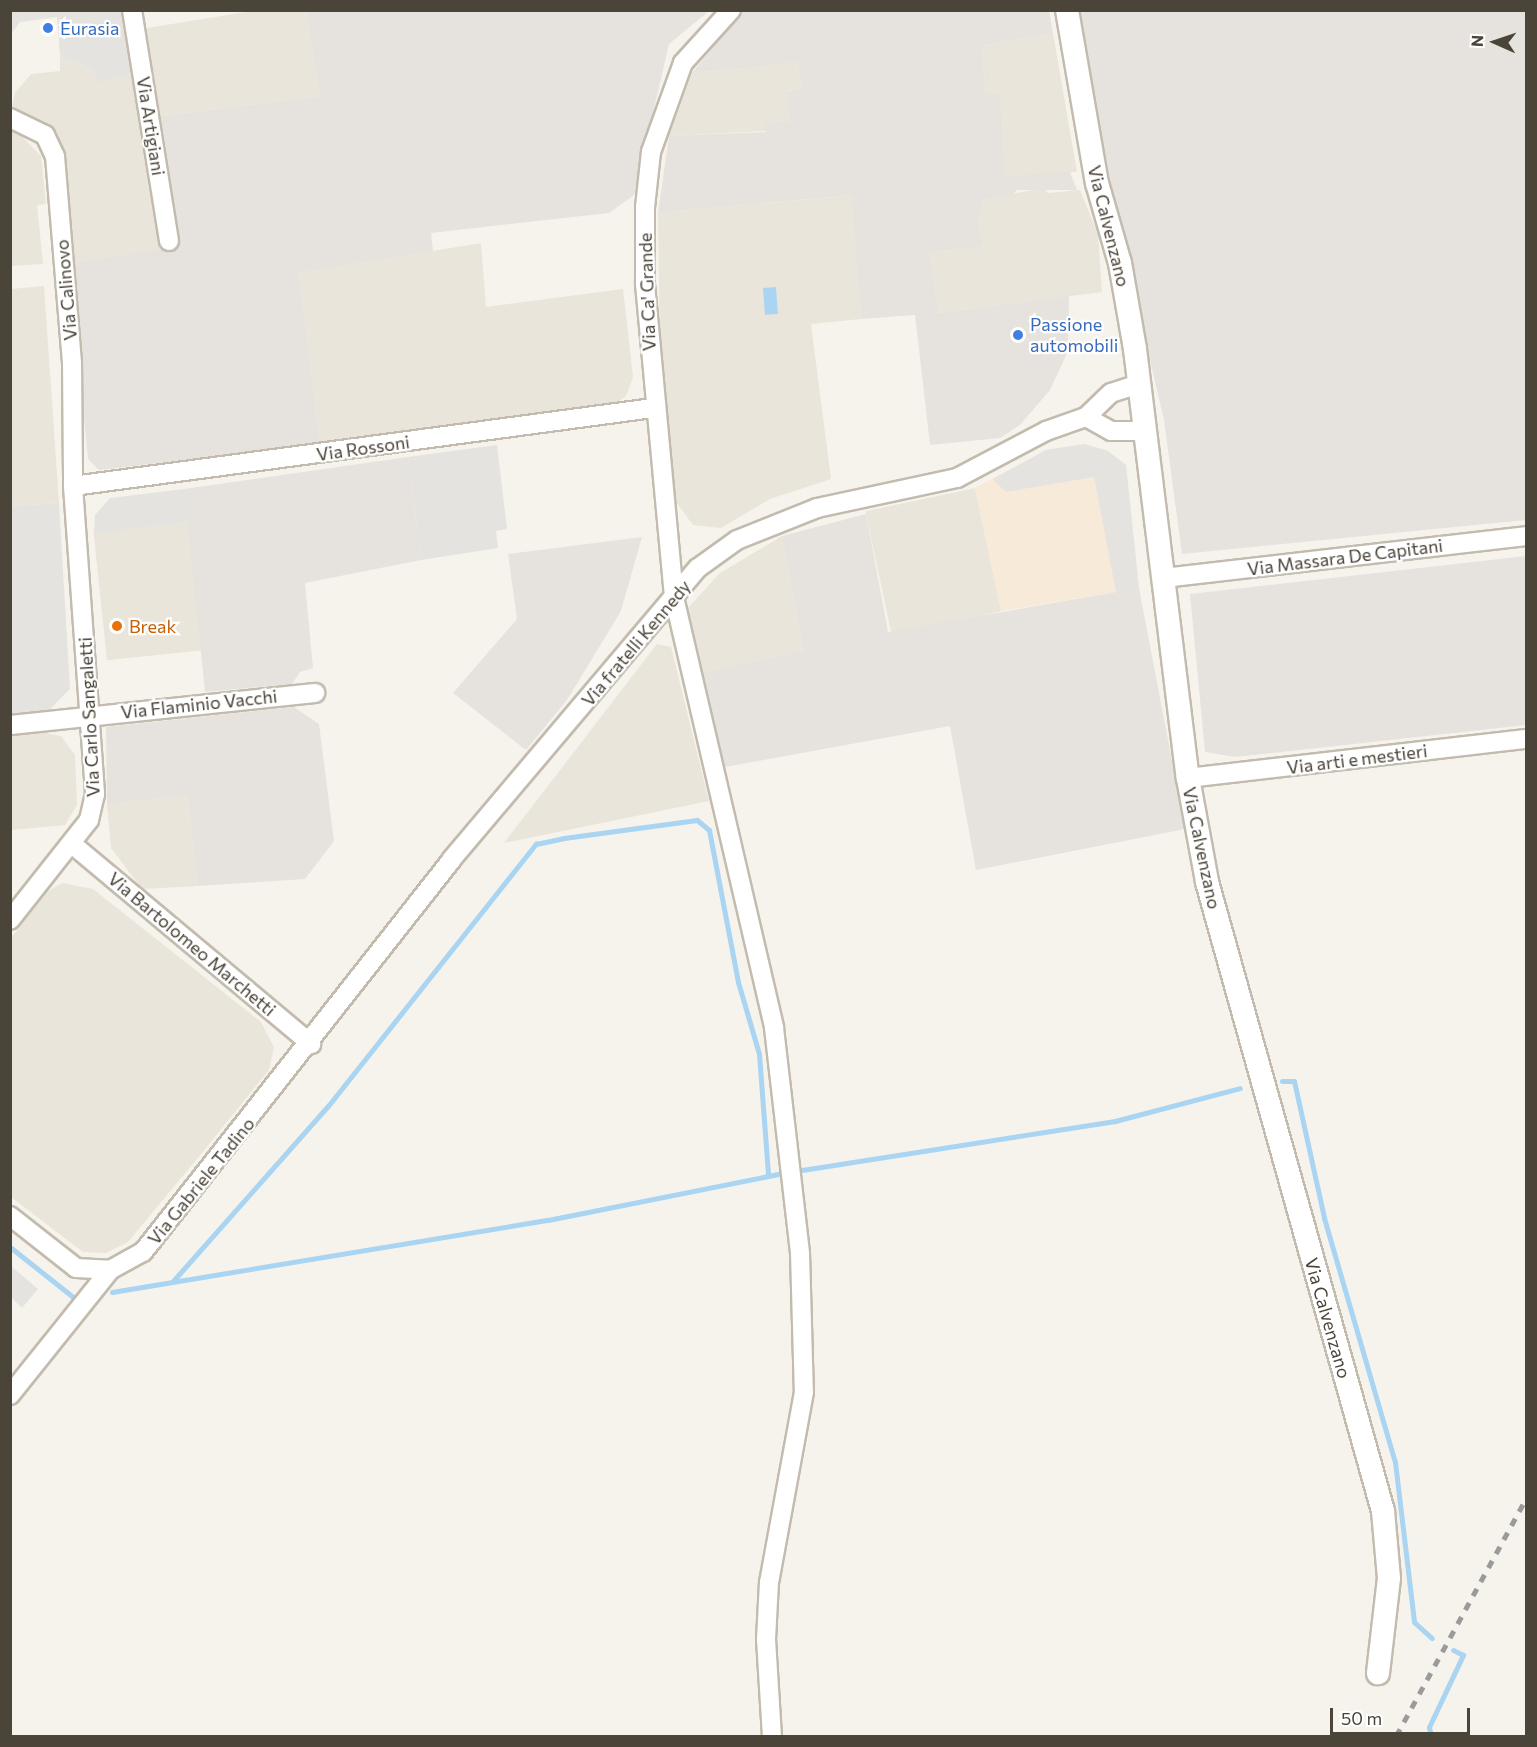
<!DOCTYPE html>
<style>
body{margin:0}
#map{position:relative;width:1537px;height:1747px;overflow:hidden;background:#f6f3ec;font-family:Commissioner,sans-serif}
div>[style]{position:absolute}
.residential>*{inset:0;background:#eae5da;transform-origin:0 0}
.commercial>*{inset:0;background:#f7ead8}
.industrial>*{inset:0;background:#e6e2dd}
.parking>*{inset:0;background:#e5e3e0}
.water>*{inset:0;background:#a9d4f2;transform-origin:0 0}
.stream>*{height:5px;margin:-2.5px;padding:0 2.5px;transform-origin:2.5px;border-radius:2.5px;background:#a9d4f2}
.roads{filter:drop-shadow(2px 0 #c2bbae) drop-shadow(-2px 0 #c2bbae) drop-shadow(0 2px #c2bbae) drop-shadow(0 -2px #c2bbae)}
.minor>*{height:18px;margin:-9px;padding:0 9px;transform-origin:9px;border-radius:9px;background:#fff}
.tertiary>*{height:22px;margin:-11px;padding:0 11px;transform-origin:11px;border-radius:11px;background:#fff}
.rail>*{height:4.5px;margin-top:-2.25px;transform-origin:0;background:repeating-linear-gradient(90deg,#9a9a9a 0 8px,transparent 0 16px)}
.dots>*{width:16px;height:16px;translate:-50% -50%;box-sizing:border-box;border:3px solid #fff;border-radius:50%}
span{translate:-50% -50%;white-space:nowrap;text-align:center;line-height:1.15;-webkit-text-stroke:4.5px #fff;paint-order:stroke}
.shop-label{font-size:18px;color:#366cbe}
.left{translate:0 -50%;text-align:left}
.street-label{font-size:18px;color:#4b4439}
.food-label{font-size:18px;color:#c56008}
.frame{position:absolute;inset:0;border:12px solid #4b4439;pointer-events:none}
.north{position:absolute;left:1465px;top:12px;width:60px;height:60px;-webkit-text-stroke:4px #fff;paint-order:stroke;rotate:273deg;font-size:16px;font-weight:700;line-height:24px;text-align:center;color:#4b4439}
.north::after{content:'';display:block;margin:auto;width:21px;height:27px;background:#4b4439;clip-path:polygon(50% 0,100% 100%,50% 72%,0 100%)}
.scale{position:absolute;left:1330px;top:1708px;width:140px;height:27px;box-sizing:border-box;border:3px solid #4b4439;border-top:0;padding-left:8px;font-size:18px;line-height:21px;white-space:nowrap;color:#4b4439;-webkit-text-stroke:4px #fff;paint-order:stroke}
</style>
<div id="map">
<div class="residential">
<i style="clip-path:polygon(252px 11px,306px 11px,319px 96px,155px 117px,141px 29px)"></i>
<i style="clip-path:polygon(1053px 33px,1077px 172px,1005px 177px,1001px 93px,986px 94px,982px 46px)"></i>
<i style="clip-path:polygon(60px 55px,93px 70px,136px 71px,160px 250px,69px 263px,52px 129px,11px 111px,15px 93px,31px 74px,60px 71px)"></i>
<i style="clip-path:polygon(797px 63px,803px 88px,789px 91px,790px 120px,766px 123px,766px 131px,669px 136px,692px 73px)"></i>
<i style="clip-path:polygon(11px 125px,41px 156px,46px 204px,37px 205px,43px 264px,11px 266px)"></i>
<i style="clip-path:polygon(1043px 188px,1048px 193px,1080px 190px,1098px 234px,1102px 292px,937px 313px,929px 252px,983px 247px,978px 219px,984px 199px)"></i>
<i style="clip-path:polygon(853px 195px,861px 319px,811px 324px,831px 479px,770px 499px,721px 528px,693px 525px,676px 502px,660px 349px,658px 213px)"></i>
<i style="clip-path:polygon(481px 243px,486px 307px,623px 289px,633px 377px,626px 396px,615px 404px,320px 444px,299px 273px)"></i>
<i style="clip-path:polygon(44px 286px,59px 503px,11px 506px,11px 289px)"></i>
<i style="left:975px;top:488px;width:126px;height:112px;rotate:78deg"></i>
<i style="left:189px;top:522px;width:129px;height:96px;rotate:84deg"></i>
<i style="clip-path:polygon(782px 536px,803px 651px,702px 672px,685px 611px,720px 573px)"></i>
<i style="clip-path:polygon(657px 644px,671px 647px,709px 801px,504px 843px)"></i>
<i style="clip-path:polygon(40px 732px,61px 736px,75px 755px,77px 805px,65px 825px,11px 830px,11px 735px)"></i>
<i style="clip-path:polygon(187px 795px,198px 886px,142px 889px,111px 848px,107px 805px)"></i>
<i style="clip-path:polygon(62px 883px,93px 889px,261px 1022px,274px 1047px,269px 1070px,201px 1154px,128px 1242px,106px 1253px,83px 1252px,11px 1197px,11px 938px,47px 892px)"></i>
</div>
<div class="commercial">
<i style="clip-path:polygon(1084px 444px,1108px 451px,1126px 465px,1139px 588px,1001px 611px,975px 488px,1046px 450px)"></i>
</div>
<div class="industrial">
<i style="clip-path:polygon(306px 11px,709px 11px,669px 44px,634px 195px,609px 213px,431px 233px,433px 251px,299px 273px,320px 444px,99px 470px,88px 459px,69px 263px,178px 247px,155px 117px,319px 96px)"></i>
<i style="clip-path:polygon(743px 11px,1049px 11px,1053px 33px,982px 46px,986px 94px,1001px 93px,1005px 176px,1070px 172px,1077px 190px,1017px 190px,1011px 196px,984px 199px,978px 219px,983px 247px,929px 252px,938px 313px,1069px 296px,1068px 351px,1050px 390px,1020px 425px,1000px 438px,930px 445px,915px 315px,861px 319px,852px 195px,658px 213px,669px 136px,766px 132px,765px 123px,790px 120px,787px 92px,803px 88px,797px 63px,692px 73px)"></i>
<i style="clip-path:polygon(1079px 11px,1526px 11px,1526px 520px,1182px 554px,1164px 420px,1108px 180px)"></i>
<i style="clip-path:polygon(408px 457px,421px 560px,305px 583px,313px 668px,300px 672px,292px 684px,205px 692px,184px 489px)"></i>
<i style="clip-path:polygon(866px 514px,888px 632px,1139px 588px,1185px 829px,976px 870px,950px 726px,725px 767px,702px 672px,803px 651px,782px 536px)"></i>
<i style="clip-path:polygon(642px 537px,621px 611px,567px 700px,526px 750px,453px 693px,517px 619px,508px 554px)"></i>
<i style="clip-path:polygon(1526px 556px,1526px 725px,1235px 757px,1205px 752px,1190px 594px)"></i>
<i style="clip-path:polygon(294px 707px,319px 724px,334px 841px,305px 879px,198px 886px,187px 795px,107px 805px,106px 727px)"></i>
</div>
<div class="parking">
<i style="clip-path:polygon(11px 11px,124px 11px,136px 71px,99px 83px,93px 70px,60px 55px,57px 17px,20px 22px,11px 34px)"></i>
<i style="clip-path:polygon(1084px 444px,1108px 451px,1126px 465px,1139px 588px,1116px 592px,1094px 477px,1006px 492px,993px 479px,1046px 450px)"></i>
<i style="clip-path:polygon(497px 445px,507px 529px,496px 531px,498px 548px,421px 560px,408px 457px)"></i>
<i style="clip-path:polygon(184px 489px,189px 522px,94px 533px,95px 515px,110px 498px)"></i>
<i style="clip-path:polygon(59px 503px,70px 689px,47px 712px,11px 715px,11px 506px)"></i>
<i style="clip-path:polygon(11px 1266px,38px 1289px,22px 1308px,11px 1297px)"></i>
</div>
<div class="water">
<i style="left:776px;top:287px;width:27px;height:13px;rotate:86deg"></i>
</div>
<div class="stream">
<i style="left:1282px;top:1081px;width:12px"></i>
<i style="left:1294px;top:1081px;width:140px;rotate:77.6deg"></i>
<i style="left:1324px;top:1218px;width:254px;rotate:73.8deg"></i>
<i style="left:1395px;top:1462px;width:161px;rotate:83.2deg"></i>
<i style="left:1414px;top:1622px;width:24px;rotate:42deg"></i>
<i style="left:802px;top:1170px;width:317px;rotate:-8.9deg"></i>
<i style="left:1115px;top:1121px;width:129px;rotate:-14.8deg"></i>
<i style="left:10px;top:1247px;width:80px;rotate:38.4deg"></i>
<i style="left:173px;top:1281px;width:234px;rotate:-48.5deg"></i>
<i style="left:328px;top:1106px;width:335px;rotate:-51.6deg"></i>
<i style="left:536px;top:844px;width:29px;rotate:-12deg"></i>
<i style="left:564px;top:838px;width:134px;rotate:-7.7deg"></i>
<i style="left:697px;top:820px;width:16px;rotate:40deg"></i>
<i style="left:709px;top:830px;width:155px;rotate:79.2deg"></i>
<i style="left:738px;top:982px;width:75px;rotate:73.7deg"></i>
<i style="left:759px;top:1054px;width:121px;rotate:85.7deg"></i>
<i style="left:112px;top:1292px;width:442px;rotate:-9.4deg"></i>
<i style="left:548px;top:1220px;width:240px;rotate:-11.3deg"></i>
<i style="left:1431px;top:1736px;width:9px;rotate:-103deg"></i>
<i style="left:1429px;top:1727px;width:80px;rotate:-64.7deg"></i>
<i style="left:1463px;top:1655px;width:11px;rotate:-153deg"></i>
</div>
<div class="roads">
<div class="minor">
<i style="left:132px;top:10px;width:234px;rotate:80.9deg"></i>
<i style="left:731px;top:10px;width:72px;rotate:132.2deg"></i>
<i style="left:683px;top:63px;width:95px;rotate:109.8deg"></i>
<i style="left:651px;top:152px;width:55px;rotate:96.2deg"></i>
<i style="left:645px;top:207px;width:77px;rotate:90deg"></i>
<i style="left:645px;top:284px;width:314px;rotate:84.7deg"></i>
<i style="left:674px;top:597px;width:442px;rotate:76.9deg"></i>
<i style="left:774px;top:1028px;width:226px;rotate:83.4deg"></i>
<i style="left:800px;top:1253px;width:139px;rotate:88.4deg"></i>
<i style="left:804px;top:1392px;width:193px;rotate:100.4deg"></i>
<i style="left:769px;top:1582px;width:57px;rotate:93deg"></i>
<i style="left:766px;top:1639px;width:97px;rotate:86.5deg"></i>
<i style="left:10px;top:118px;width:39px;rotate:26deg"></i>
<i style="left:45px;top:135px;width:23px;rotate:65deg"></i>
<i style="left:55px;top:156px;width:207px;rotate:85.3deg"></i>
<i style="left:72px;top:362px;width:124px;rotate:89.5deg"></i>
<i style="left:73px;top:486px;width:309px;rotate:85.9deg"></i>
<i style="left:95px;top:794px;width:27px;rotate:103deg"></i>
<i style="left:89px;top:820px;width:127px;rotate:128.3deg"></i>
<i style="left:1086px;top:417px;width:29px;rotate:29deg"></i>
<i style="left:1111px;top:431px;width:33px"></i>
<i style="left:73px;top:486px;width:585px;rotate:-7.66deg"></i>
<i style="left:1164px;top:578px;width:364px;rotate:-6.6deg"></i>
<i style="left:10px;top:725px;width:307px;rotate:-6deg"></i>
<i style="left:1188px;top:778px;width:340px;rotate:-6.6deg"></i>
<i style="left:72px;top:844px;width:312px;rotate:39.9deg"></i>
<i style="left:10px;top:1216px;width:84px;rotate:38.2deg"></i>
<i style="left:76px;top:1268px;width:34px;rotate:3deg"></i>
<i style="left:110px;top:1270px;width:38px;rotate:-29deg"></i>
<i style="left:143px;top:1252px;width:499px;rotate:-51.8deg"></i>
<i style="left:451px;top:860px;width:382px;rotate:-49.8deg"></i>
<i style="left:698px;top:568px;width:48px;rotate:-35.7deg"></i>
<i style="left:737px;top:540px;width:86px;rotate:-21.8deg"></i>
<i style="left:817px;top:508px;width:143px;rotate:-12.1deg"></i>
<i style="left:957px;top:478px;width:101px;rotate:-27.8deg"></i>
<i style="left:1046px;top:431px;width:42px;rotate:-19.3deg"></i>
<i style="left:1086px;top:417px;width:35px;rotate:-44deg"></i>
<i style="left:1111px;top:393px;width:28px;rotate:-18deg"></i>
<i style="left:10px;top:1395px;width:160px;rotate:-51.3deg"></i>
</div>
<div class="tertiary">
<i style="left:1067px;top:10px;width:176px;rotate:80.2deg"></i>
<i style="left:1097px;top:183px;width:83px;rotate:74deg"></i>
<i style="left:1120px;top:263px;width:87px;rotate:80.1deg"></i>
<i style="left:1135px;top:349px;width:432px;rotate:83deg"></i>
<i style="left:1188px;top:778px;width:106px;rotate:79.6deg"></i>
<i style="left:1207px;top:882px;width:653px;rotate:74.37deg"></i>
<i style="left:1383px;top:1511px;width:67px;rotate:84.9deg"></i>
<i style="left:1389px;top:1578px;width:96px;rotate:96.6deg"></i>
</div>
</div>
<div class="rail">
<i style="left:1396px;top:1736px;width:270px;rotate:-61.3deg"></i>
</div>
<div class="dots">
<i style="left:48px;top:28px;background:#3f7fe0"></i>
<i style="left:1018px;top:335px;background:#3f7fe0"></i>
<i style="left:117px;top:626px;background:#e8710a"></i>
</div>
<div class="shop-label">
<span class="left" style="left:60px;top:28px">Eurasia</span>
<span class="left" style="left:1030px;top:335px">Passione<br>automobili</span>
</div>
<div class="street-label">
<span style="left:151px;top:126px;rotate:81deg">Via Artigiani</span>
<span style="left:1109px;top:226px;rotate:76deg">Via Calvenzano</span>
<span style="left:66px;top:290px;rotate:-95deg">Via Calinovo</span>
<span style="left:647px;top:292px;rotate:-92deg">Via Ca' Grande</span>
<span style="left:363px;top:448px;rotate:-8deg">Via Rossoni</span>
<span style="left:1345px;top:557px;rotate:-7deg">Via Massara De Capitani</span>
<span style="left:636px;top:643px;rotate:-50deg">Via fratelli Kennedy</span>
<span style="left:199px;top:704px;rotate:-6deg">Via Flaminio Vacchi</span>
<span style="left:89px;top:717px;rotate:-93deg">Via Carlo Sangaletti</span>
<span style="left:1357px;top:759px;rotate:-7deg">Via arti e mestieri</span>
<span style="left:1202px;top:848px;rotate:78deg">Via Calvenzano</span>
<span style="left:192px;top:944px;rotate:40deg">Via Bartolomeo Marchetti</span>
<span style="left:201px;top:1181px;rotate:-51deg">Via Gabriele Tadino</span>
<span style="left:1328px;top:1318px;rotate:74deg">Via Calvenzano</span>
</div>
<div class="food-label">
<span class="left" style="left:129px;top:626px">Break</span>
</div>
<div class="frame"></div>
<div class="north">N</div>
<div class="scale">50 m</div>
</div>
